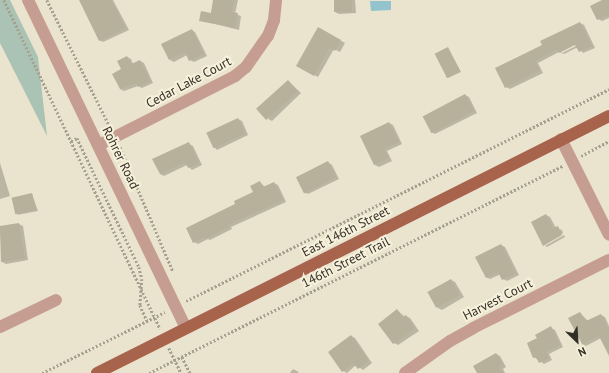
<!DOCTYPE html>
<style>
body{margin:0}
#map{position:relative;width:609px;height:373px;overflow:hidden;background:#eae3cd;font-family:"PT Sans",sans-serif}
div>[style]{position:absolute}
.green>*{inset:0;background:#abc3b5}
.water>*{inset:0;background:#93c3cd}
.shadow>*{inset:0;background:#0003}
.building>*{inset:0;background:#b7b09b;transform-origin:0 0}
.path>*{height:2.5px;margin-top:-1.25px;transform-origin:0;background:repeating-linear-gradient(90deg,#a5a08f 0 2px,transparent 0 4px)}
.minor>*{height:12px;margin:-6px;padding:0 6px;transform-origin:6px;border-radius:6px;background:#c59e91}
.primary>*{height:12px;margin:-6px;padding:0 6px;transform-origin:6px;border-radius:6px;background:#a7634c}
span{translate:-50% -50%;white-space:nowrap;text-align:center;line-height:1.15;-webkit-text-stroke:4px #f7f0da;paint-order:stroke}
.street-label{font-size:13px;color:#322f27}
.north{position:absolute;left:557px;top:321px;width:40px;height:40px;-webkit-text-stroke:3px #f7f0da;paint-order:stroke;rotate:155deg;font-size:11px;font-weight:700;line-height:16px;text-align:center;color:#322f27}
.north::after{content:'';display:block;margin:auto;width:14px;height:18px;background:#322f27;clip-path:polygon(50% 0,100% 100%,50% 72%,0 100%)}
</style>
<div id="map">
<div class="green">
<i style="clip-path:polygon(0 0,10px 0,38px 57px,47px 136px,0 43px)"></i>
</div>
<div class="water">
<i style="clip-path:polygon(370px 1px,391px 1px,391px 10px,371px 11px)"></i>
</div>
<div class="shadow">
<i style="clip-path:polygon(86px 0,113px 0,129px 30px,103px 42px,99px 40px)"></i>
<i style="clip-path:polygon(214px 0,238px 0,235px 14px,241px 16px,239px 30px,200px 20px,211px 14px)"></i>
<i style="clip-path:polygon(335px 0,355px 0,356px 13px,339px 14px,335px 12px)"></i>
<i style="clip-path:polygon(604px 0,609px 0,609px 18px,602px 21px,598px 19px)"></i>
<i style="clip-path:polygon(evenodd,580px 23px,584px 25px,595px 48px,583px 53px,578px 47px,564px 54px,559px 52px,538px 63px,543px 73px,510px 89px,506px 87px,543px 45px,580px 23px,580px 42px,580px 44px,562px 53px,560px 51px,580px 42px)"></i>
<i style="clip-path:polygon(319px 28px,345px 43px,340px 52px,334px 49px,318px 77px,298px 66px)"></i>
<i style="clip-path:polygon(191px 30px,195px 32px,207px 56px,194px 62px,190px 60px,187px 55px,174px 62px,170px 60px)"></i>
<i style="clip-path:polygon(448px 49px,461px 72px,448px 78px,446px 77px)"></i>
<i style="clip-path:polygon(127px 57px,131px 59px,133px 64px,140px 61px,144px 63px,153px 83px,142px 88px,138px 86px,124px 91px,120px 89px,122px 69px)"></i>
<i style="clip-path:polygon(288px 81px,301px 93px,272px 121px,268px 119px)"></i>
<i style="clip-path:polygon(465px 95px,469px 97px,477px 113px,435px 134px,431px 132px)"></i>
<i style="clip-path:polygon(238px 119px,242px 121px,248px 135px,217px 150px,214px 147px)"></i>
<i style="clip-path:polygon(389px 123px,393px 125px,402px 144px,387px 151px,392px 161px,379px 167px,375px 165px,361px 136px)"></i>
<i style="clip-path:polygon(189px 144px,193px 146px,202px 165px,192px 170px,187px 165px,164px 176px,160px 174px)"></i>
<i style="clip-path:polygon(328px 162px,332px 165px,339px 179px,308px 194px,304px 192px)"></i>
<i style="clip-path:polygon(0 163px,10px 196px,0 199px)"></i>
<i style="clip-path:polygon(260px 182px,265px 187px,274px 183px,278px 185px,286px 202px,231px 227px,232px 229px,210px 240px,208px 239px,198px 244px,194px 242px,237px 204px,254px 193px)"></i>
<i style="clip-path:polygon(32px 194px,38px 211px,17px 215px)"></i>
<i style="clip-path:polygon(546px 215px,550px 217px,556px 228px,562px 230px,563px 233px,544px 245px)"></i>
<i style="clip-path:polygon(19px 224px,23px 226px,28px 260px,6px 264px,2px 262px,0 227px)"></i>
<i style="clip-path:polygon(564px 235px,565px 237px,547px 247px,545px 246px)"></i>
<i style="clip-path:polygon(501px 245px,505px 247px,519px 275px,507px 281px,503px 279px,501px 274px,490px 279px,486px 277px)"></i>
<i style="clip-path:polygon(451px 280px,455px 282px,464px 297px,442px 310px,438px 308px,429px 294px)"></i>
<i style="clip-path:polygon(397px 310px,405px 317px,406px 316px,410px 318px,419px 331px,398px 345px,394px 343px)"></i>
<i style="clip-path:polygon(580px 313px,588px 321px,601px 315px,605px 317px,609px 326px,609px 343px,601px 338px,586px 346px,582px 344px)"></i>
<i style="clip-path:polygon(551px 328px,555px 330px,563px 347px,549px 354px,552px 360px,544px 364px,534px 357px)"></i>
<i style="clip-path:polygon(351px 336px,355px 338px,372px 363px,363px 370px,356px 365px,347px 373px,343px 371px)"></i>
<i style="clip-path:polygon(496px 354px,500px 356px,506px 367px,503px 369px,505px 373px,478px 373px)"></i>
<i style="clip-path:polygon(293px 369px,297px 371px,299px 373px,290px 373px)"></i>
</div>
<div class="building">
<i style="clip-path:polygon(79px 0,111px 0,126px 28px,99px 41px)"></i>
<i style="clip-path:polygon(213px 0,234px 0,231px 12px,238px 13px,235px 28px,199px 21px,201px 11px,211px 13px)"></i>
<i style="left:334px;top:0;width:18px;height:12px"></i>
<i style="clip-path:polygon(602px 0,609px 0,609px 14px,597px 20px,590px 6px)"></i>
<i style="clip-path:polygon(580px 22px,592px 46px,579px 52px,575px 45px,559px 53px,557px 49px,535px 61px,540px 70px,505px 88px,495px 68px,542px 45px,540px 41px)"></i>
<i style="clip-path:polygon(318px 27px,341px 40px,335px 51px,330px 47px,314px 76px,296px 66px)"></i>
<i style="clip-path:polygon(192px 29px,204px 54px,189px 61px,185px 52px,169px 60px,161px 44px)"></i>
<i style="left:448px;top:47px;width:27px;height:15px;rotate:63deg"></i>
<i style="clip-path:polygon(127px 56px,131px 64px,140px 60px,150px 81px,138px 87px,136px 83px,120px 89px,112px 74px,121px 69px,117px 61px)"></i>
<i style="left:288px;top:80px;width:15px;height:43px;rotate:48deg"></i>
<i style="left:465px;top:94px;width:19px;height:48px;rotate:62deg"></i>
<i style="left:238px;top:118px;width:17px;height:35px;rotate:65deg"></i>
<i style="clip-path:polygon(389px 122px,399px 142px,384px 149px,389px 158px,374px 165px,360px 136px)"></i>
<i style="clip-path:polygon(189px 142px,199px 163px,188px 168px,185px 162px,160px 174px,152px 159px)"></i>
<i style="left:328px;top:161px;width:18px;height:36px;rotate:63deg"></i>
<i style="clip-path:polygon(260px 181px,263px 187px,274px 182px,283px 200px,228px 225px,229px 227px,205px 239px,204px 237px,193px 243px,186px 228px,235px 204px,234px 201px,253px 192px,250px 186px)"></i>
<i style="left:32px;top:193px;width:17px;height:21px;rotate:77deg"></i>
<i style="clip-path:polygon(546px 214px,553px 228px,558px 226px,562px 235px,543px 246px,531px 222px)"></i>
<i style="clip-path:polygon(19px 223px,25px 258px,1px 262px,0 226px)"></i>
<i style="clip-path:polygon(501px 244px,515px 273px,502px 280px,498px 272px,486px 278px,475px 257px)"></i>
<i style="left:451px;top:279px;width:18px;height:27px;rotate:61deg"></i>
<i style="clip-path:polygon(397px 309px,403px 317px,406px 315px,415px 329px,393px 344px,378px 324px)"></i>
<i style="clip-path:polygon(580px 312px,586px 321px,601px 314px,609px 330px,609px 356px,599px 336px,582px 344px,568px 318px)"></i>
<i style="clip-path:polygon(551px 326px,560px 345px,546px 352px,549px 358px,539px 363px,536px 357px,533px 358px,527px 343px,537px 338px,535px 335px)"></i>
<i style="clip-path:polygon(351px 335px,369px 361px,358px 369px,353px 363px,342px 372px,328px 352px)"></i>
<i style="clip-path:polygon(496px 353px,503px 364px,499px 367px,503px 373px,477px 373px,473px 366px)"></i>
</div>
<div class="path">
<i style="left:4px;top:0;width:364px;rotate:64.6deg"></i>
<i style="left:47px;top:0;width:142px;rotate:63.6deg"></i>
<i style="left:71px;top:141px;width:7px;rotate:-27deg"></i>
<i style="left:77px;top:138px;width:143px;rotate:64.3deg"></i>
<i style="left:139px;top:267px;width:12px;rotate:76deg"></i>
<i style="left:142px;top:279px;width:26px;rotate:94deg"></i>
<i style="left:140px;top:305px;width:17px;rotate:66deg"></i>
<i style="left:120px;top:147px;width:135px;rotate:66.9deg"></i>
<i style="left:581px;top:156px;width:32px;rotate:-28deg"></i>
<i style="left:186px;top:301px;width:473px;rotate:-26.6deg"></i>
<i style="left:169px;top:348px;width:28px;rotate:64deg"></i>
<i style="left:182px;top:357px;width:18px;rotate:63deg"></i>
<i style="left:42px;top:373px;width:137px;rotate:-26.4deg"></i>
<i style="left:149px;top:373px;width:463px;rotate:-26.6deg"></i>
</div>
<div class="minor">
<i style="left:28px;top:0;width:364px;rotate:64.3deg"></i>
<i style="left:561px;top:139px;width:107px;rotate:63.4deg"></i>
<i style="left:99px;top:145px;width:153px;rotate:-26.9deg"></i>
<i style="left:235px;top:76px;width:14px;rotate:-39deg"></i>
<i style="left:246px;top:67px;width:38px;rotate:-55deg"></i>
<i style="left:268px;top:36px;width:17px;rotate:-69deg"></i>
<i style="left:274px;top:20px;width:20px;rotate:-84deg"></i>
<i style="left:0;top:327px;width:62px;rotate:-25.7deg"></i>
<i style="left:405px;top:373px;width:55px;rotate:-35.4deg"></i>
<i style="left:450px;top:341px;width:26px;rotate:-29deg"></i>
<i style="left:473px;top:328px;width:152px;rotate:-26.6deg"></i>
</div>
<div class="primary">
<i style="left:97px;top:373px;width:573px;rotate:-26.65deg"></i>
</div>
<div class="street-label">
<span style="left:189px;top:83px;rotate:-28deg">Cedar Lake Court</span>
<span style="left:120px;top:158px;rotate:64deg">Rohrer Road</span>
<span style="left:346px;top:232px;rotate:-27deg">East 146th Street</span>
<span style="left:346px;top:263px;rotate:-27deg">146th Street Trail</span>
<span style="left:498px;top:300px;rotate:-27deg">Harvest Court</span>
</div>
<div class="north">N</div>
</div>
